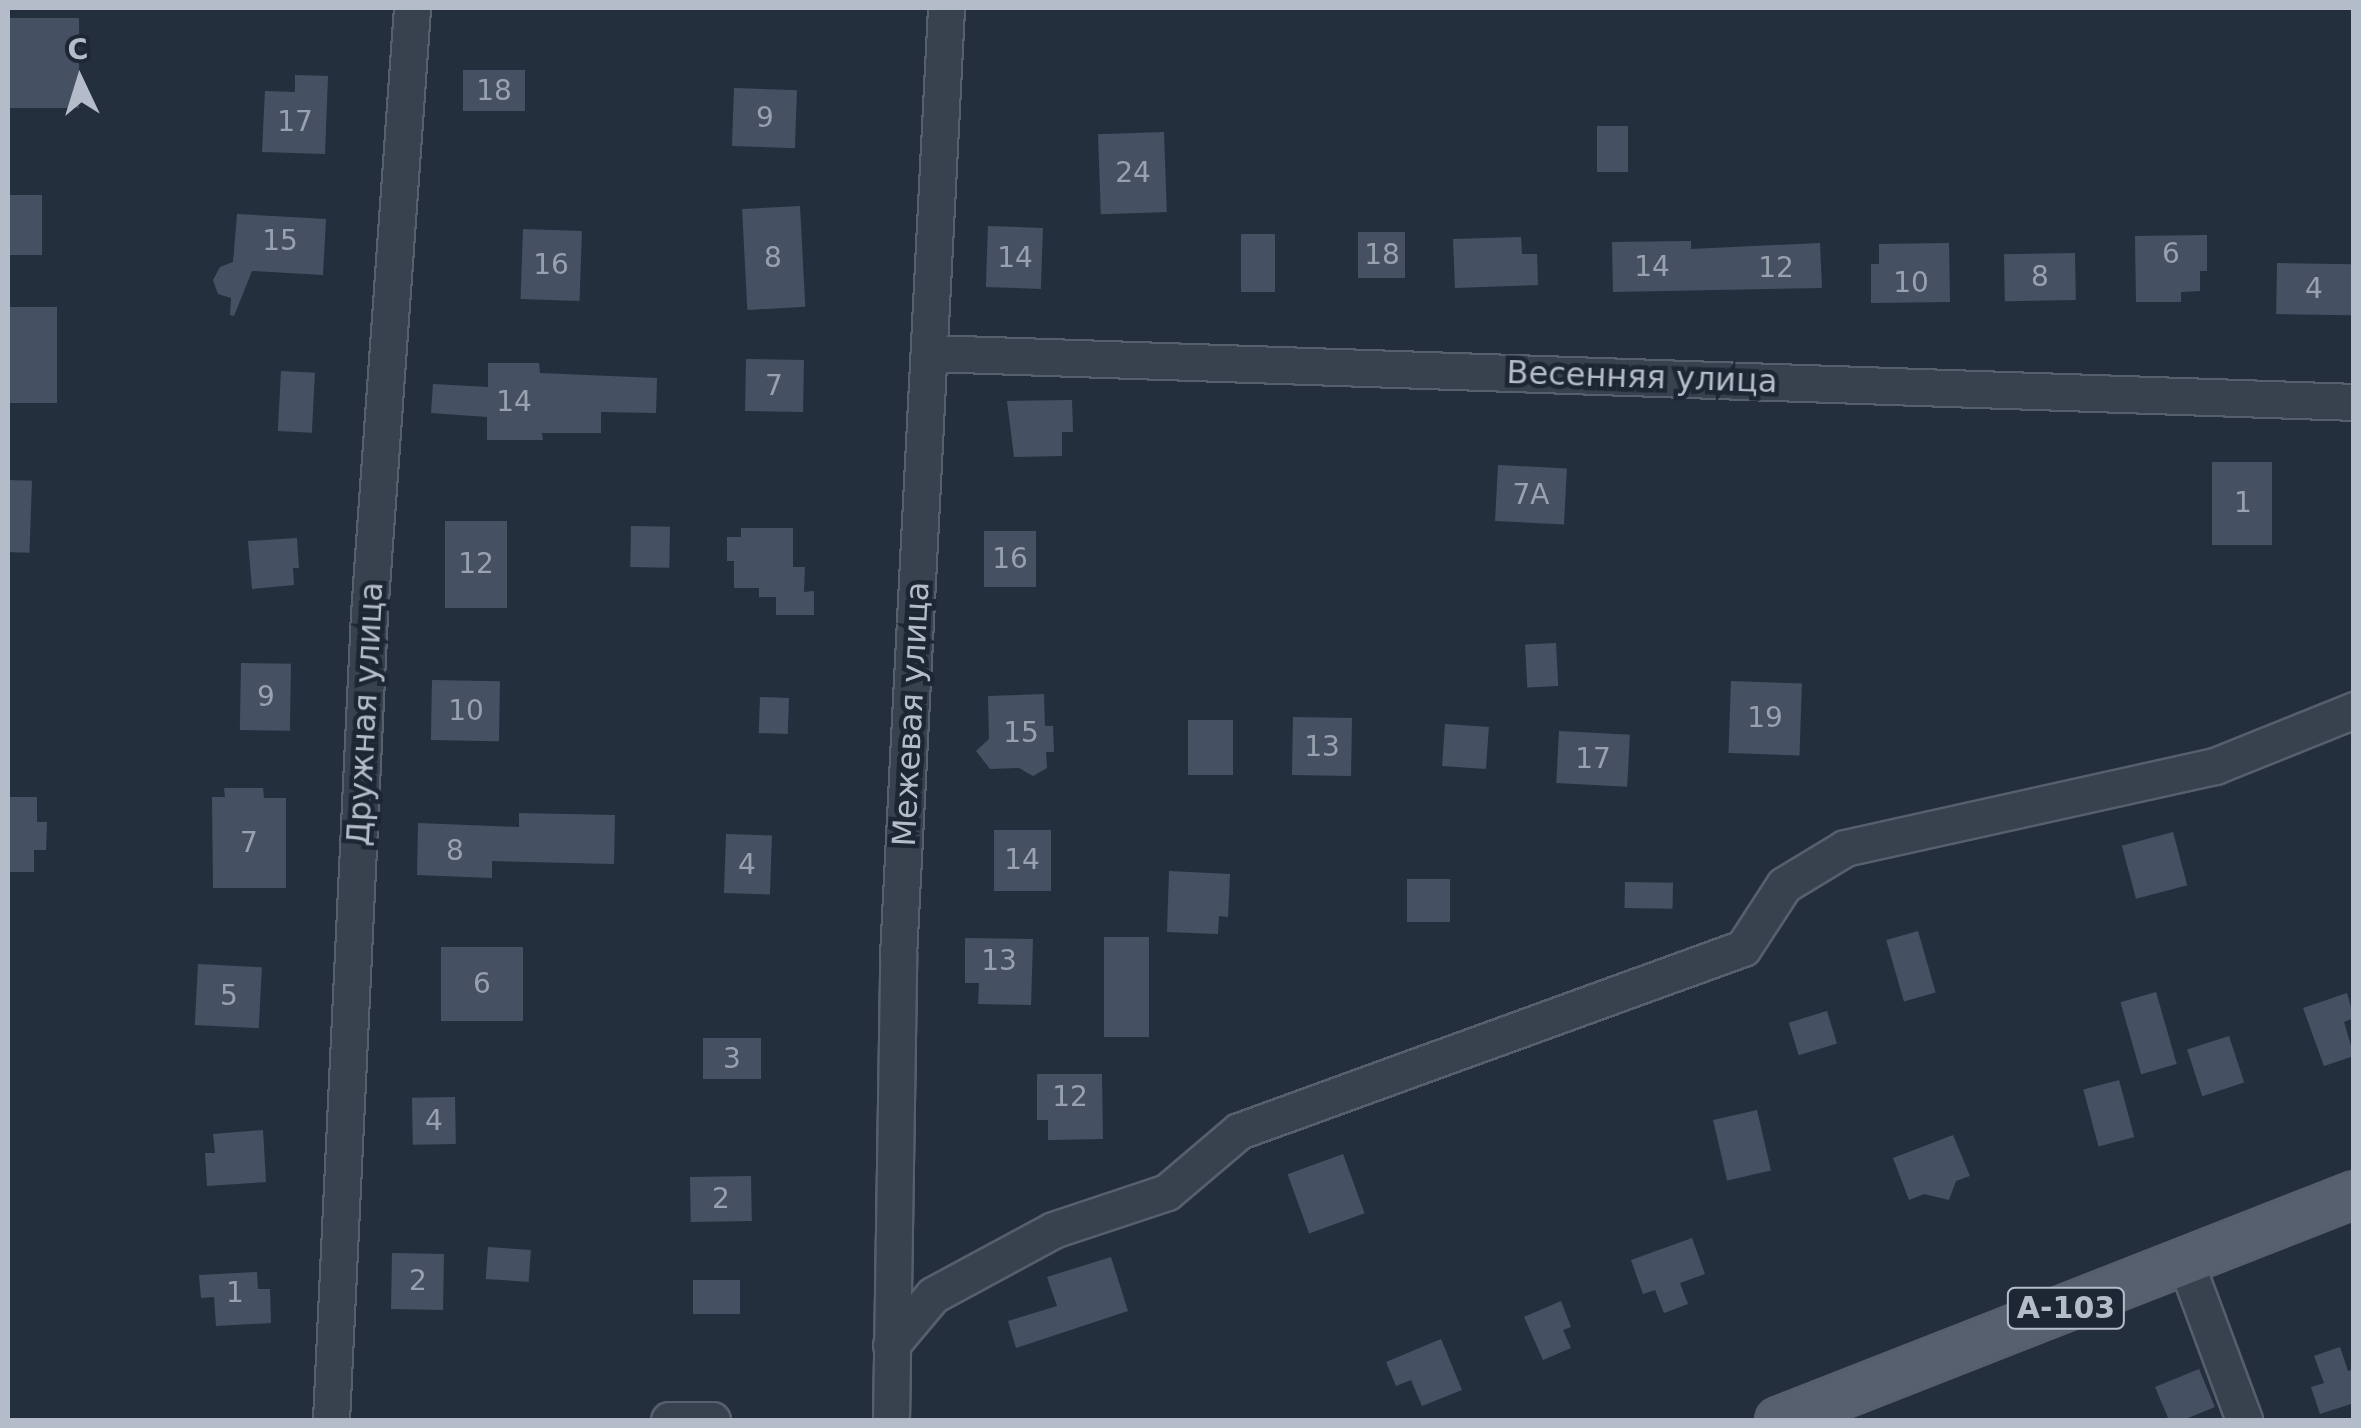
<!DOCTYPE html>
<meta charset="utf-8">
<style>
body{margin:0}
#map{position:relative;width:2361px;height:1428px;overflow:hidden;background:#242f3e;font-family:"DejaVu Sans",sans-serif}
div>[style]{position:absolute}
.building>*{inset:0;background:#455162;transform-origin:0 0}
.roads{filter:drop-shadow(2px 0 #565f6c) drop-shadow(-2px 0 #565f6c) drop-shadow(0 2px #565f6c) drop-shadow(0 -2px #565f6c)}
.minor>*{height:35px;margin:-17.5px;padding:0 17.5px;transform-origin:17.5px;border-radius:17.5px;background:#38414e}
.major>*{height:45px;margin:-22.5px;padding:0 22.5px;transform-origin:22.5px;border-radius:22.5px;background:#56606e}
span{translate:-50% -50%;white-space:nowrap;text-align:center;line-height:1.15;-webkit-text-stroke:9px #1d2633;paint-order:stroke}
.number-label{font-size:28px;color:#98a1af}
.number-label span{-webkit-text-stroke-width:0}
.shield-label span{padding:2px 8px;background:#1d2633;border:2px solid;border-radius:8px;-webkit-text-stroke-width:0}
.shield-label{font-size:30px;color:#b4bcc9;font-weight:700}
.street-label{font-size:32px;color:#b4bcc9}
.frame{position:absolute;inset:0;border:10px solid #b4bcc9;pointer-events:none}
.north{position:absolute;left:30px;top:30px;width:100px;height:100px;-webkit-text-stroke:8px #1d2633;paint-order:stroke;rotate:356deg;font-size:28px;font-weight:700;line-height:40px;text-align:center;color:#b4bcc9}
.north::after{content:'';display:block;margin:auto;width:35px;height:45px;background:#b4bcc9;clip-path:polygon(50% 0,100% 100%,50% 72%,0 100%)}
</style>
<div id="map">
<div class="building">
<i style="left:8px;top:18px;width:71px;height:90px"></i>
<i style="left:525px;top:70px;width:41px;height:62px;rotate:90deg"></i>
<i style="clip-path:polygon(295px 75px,328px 76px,325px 154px,262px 152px,265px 91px,295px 92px)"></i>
<i style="left:734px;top:88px;width:63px;height:58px;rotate:2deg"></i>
<i style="left:1597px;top:126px;width:31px;height:46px"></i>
<i style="left:1164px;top:132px;width:80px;height:66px;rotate:88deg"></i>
<i style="left:8px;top:195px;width:34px;height:60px"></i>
<i style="left:800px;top:206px;width:101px;height:58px;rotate:87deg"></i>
<i style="clip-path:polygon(237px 214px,326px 219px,323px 275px,252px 271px,234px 316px,230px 315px,231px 298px,218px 294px,213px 280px,220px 267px,233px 262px)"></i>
<i style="left:988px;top:226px;width:55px;height:61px;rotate:2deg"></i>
<i style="left:523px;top:229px;width:59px;height:70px;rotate:2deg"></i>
<i style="left:1358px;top:232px;width:47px;height:46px"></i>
<i style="left:1241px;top:234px;width:34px;height:58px"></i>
<i style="clip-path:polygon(2207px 235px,2207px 271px,2200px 271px,2200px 291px,2181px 292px,2181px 302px,2136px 302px,2135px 236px)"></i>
<i style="clip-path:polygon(1521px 237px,1522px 254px,1537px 254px,1538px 285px,1455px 288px,1453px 239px)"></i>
<i style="clip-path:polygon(1691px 241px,1691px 249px,1820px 243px,1822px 288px,1613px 292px,1612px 242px)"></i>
<i style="clip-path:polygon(1949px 243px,1950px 302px,1871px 303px,1871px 264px,1879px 264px,1879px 244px)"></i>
<i style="left:2075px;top:253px;width:47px;height:71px;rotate:89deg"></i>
<i style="left:2277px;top:263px;width:76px;height:51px;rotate:1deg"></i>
<i style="left:8px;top:307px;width:49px;height:96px"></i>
<i style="left:746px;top:359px;width:58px;height:52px;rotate:1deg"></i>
<i style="clip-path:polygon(488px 363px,539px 363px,540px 373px,657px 378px,656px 413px,601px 412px,601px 433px,542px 433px,543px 440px,487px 440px,487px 417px,431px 413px,433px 384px,488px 387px)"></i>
<i style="left:281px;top:371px;width:34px;height:60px;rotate:3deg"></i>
<i style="clip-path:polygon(1072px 400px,1073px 432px,1062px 432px,1062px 456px,1014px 457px,1007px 401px)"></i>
<i style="left:2212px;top:462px;width:60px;height:83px"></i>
<i style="left:1498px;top:465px;width:69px;height:56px;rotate:3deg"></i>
<i style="left:8px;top:480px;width:24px;height:72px;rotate:2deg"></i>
<i style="left:445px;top:521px;width:62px;height:87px"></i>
<i style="left:631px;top:526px;width:39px;height:41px;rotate:1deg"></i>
<i style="clip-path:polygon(741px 528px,793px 528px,793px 567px,805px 567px,804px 592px,814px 591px,814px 615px,776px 615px,776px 597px,759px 597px,759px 588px,734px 588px,734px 561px,727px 561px,727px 537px,741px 537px)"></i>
<i style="left:984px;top:531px;width:52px;height:56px"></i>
<i style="clip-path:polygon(297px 538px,299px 568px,293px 568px,294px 585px,252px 589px,248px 541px)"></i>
<i style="left:1556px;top:643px;width:43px;height:31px;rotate:87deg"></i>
<i style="left:241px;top:663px;width:50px;height:67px;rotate:1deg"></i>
<i style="left:432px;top:680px;width:68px;height:60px;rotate:1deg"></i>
<i style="left:1731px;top:681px;width:71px;height:72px;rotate:2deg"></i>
<i style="clip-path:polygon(1044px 694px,1045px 726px,1053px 726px,1054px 752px,1046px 752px,1047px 768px,1033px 776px,1019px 768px,990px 769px,976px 751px,989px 739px,988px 696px)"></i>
<i style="left:760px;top:697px;width:29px;height:36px;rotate:2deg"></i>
<i style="left:1293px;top:717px;width:59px;height:58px;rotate:1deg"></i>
<i style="left:1188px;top:720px;width:45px;height:55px"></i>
<i style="left:1445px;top:724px;width:44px;height:42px;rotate:4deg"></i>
<i style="left:1559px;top:731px;width:71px;height:52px;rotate:3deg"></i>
<i style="clip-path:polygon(224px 788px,263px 788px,264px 798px,286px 798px,286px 888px,213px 888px,212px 797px,225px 797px)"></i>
<i style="clip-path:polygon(8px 797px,37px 797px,37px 822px,47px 822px,46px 850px,34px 850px,34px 872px,8px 872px)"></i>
<i style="clip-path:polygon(519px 813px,615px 815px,614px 864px,492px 861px,492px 878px,417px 875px,418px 823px,519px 827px)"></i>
<i style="left:994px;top:830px;width:57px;height:61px"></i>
<i style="left:2173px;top:832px;width:55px;height:53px;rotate:75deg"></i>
<i style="left:726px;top:834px;width:46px;height:59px;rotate:2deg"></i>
<i style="clip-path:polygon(1169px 871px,1230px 874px,1228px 917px,1219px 916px,1218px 934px,1167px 932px)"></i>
<i style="left:1407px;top:879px;width:43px;height:43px"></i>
<i style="left:1625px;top:882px;width:48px;height:26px;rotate:1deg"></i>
<i style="left:1918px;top:931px;width:64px;height:33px;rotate:74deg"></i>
<i style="left:1104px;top:937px;width:45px;height:100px"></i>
<i style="clip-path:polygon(965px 938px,1033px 939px,1031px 1005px,978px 1004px,979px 983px,965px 983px)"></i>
<i style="left:441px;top:947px;width:82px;height:74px"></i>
<i style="left:198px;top:964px;width:64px;height:61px;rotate:3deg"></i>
<i style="left:2156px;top:992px;width:75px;height:37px;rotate:74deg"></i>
<i style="clip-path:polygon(2347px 993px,2354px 1018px,2344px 1022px,2354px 1056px,2324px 1066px,2303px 1008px)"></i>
<i style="left:1827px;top:1011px;width:34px;height:40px;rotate:73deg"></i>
<i style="left:2229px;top:1036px;width:49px;height:44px;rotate:72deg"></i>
<i style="left:761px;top:1038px;width:41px;height:58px;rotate:90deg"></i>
<i style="clip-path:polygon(1037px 1074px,1102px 1074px,1103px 1139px,1048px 1140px,1048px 1120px,1037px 1120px)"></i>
<i style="left:2119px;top:1080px;width:59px;height:37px;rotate:75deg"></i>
<i style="left:455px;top:1097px;width:47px;height:43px;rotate:89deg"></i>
<i style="left:1757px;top:1110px;width:62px;height:45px;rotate:77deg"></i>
<i style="clip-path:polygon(263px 1130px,266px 1182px,207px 1186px,205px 1153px,215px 1153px,213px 1134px)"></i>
<i style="clip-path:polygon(1953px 1135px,1970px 1176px,1956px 1181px,1949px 1200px,1924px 1194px,1909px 1200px,1893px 1158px)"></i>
<i style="left:1343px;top:1154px;width:63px;height:59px;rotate:70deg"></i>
<i style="left:751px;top:1176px;width:45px;height:61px;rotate:89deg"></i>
<i style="clip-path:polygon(1692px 1238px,1705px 1274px,1680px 1283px,1688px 1304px,1664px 1313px,1655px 1290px,1643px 1294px,1631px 1260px)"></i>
<i style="left:488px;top:1247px;width:43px;height:32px;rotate:4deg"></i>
<i style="left:392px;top:1253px;width:52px;height:56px;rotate:1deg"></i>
<i style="clip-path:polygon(1111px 1257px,1128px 1311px,1016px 1348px,1008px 1321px,1057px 1306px,1047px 1277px)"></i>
<i style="clip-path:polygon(257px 1272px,258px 1289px,270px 1289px,271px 1323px,216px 1326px,214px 1297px,201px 1298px,199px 1275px)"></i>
<i style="left:693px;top:1280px;width:47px;height:34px"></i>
<i style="clip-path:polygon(1561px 1301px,1571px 1327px,1563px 1330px,1571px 1348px,1543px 1360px,1524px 1317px)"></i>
<i style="clip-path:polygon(1441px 1339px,1462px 1390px,1422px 1406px,1411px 1380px,1396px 1386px,1386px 1362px)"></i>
<i style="clip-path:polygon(2340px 1347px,2348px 1371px,2354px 1369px,2354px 1403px,2320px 1414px,2311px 1387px,2324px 1383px,2314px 1356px)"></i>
<i style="clip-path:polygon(2199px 1369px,2215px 1407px,2183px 1420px,2169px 1420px,2155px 1387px)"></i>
</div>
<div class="roads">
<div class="minor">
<i style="left:931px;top:353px;width:1424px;rotate:1.97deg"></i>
<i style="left:2185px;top:1261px;width:170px;rotate:69.6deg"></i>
<i style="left:891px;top:1345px;width:65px;rotate:-50deg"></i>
<i style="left:933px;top:1295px;width:136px;rotate:-28.4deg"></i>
<i style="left:1053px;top:1230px;width:120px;rotate:-18.4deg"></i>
<i style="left:1167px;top:1192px;width:94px;rotate:-40.3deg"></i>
<i style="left:1239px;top:1131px;width:536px;rotate:-19.96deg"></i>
<i style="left:1743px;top:948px;width:75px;rotate:-56.9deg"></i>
<i style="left:1784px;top:885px;width:71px;rotate:-31.2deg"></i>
<i style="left:1845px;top:848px;width:379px;rotate:-12.5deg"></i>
<i style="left:2215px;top:766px;width:150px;rotate:-21.9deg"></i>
<i style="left:331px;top:1420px;width:807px;rotate:-87.3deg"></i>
<i style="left:369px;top:614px;width:608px;rotate:-85.94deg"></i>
<i style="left:669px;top:1420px;width:43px"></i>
<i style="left:891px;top:1420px;width:464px;rotate:-89.1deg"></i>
<i style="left:898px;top:956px;width:949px;rotate:-87.1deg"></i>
</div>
<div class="major">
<i style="left:1778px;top:1420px;width:619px;rotate:-21.42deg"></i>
</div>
</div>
<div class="number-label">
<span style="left:494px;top:91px">18</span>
<span style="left:765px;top:118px">9</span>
<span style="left:295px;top:122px">17</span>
<span style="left:1133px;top:173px">24</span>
<span style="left:280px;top:241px">15</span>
<span style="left:2171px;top:254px">6</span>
<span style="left:1382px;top:255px">18</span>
<span style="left:773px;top:258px">8</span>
<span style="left:1015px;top:258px">14</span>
<span style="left:551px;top:265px">16</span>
<span style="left:1652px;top:267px">14</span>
<span style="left:1776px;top:268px">12</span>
<span style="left:2040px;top:277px">8</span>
<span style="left:1911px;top:283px">10</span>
<span style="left:2314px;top:289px">4</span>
<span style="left:774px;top:386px">7</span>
<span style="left:514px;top:402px">14</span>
<span style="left:1531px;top:495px">7А</span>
<span style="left:2243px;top:503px">1</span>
<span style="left:1010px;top:559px">16</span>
<span style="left:476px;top:564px">12</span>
<span style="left:266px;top:697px">9</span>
<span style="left:466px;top:711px">10</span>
<span style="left:1765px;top:718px">19</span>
<span style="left:1021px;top:733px">15</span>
<span style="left:1322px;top:747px">13</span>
<span style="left:1593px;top:759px">17</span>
<span style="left:249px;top:843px">7</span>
<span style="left:455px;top:851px">8</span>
<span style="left:1022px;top:860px">14</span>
<span style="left:747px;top:865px">4</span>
<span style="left:999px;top:961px">13</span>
<span style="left:482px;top:984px">6</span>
<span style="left:229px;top:996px">5</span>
<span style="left:732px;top:1059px">3</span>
<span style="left:1070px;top:1097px">12</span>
<span style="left:434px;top:1121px">4</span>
<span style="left:721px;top:1199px">2</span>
<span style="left:418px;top:1281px">2</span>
<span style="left:235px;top:1293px">1</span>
</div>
<div class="shield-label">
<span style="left:2066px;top:1308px">А-103</span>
</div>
<div class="street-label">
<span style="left:1642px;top:377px;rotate:2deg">Весенняя улица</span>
<span style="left:365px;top:714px;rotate:-87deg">Дружная улица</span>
<span style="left:911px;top:714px;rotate:-87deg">Межевая улица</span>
</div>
<div class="frame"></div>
<div class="north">С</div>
</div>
